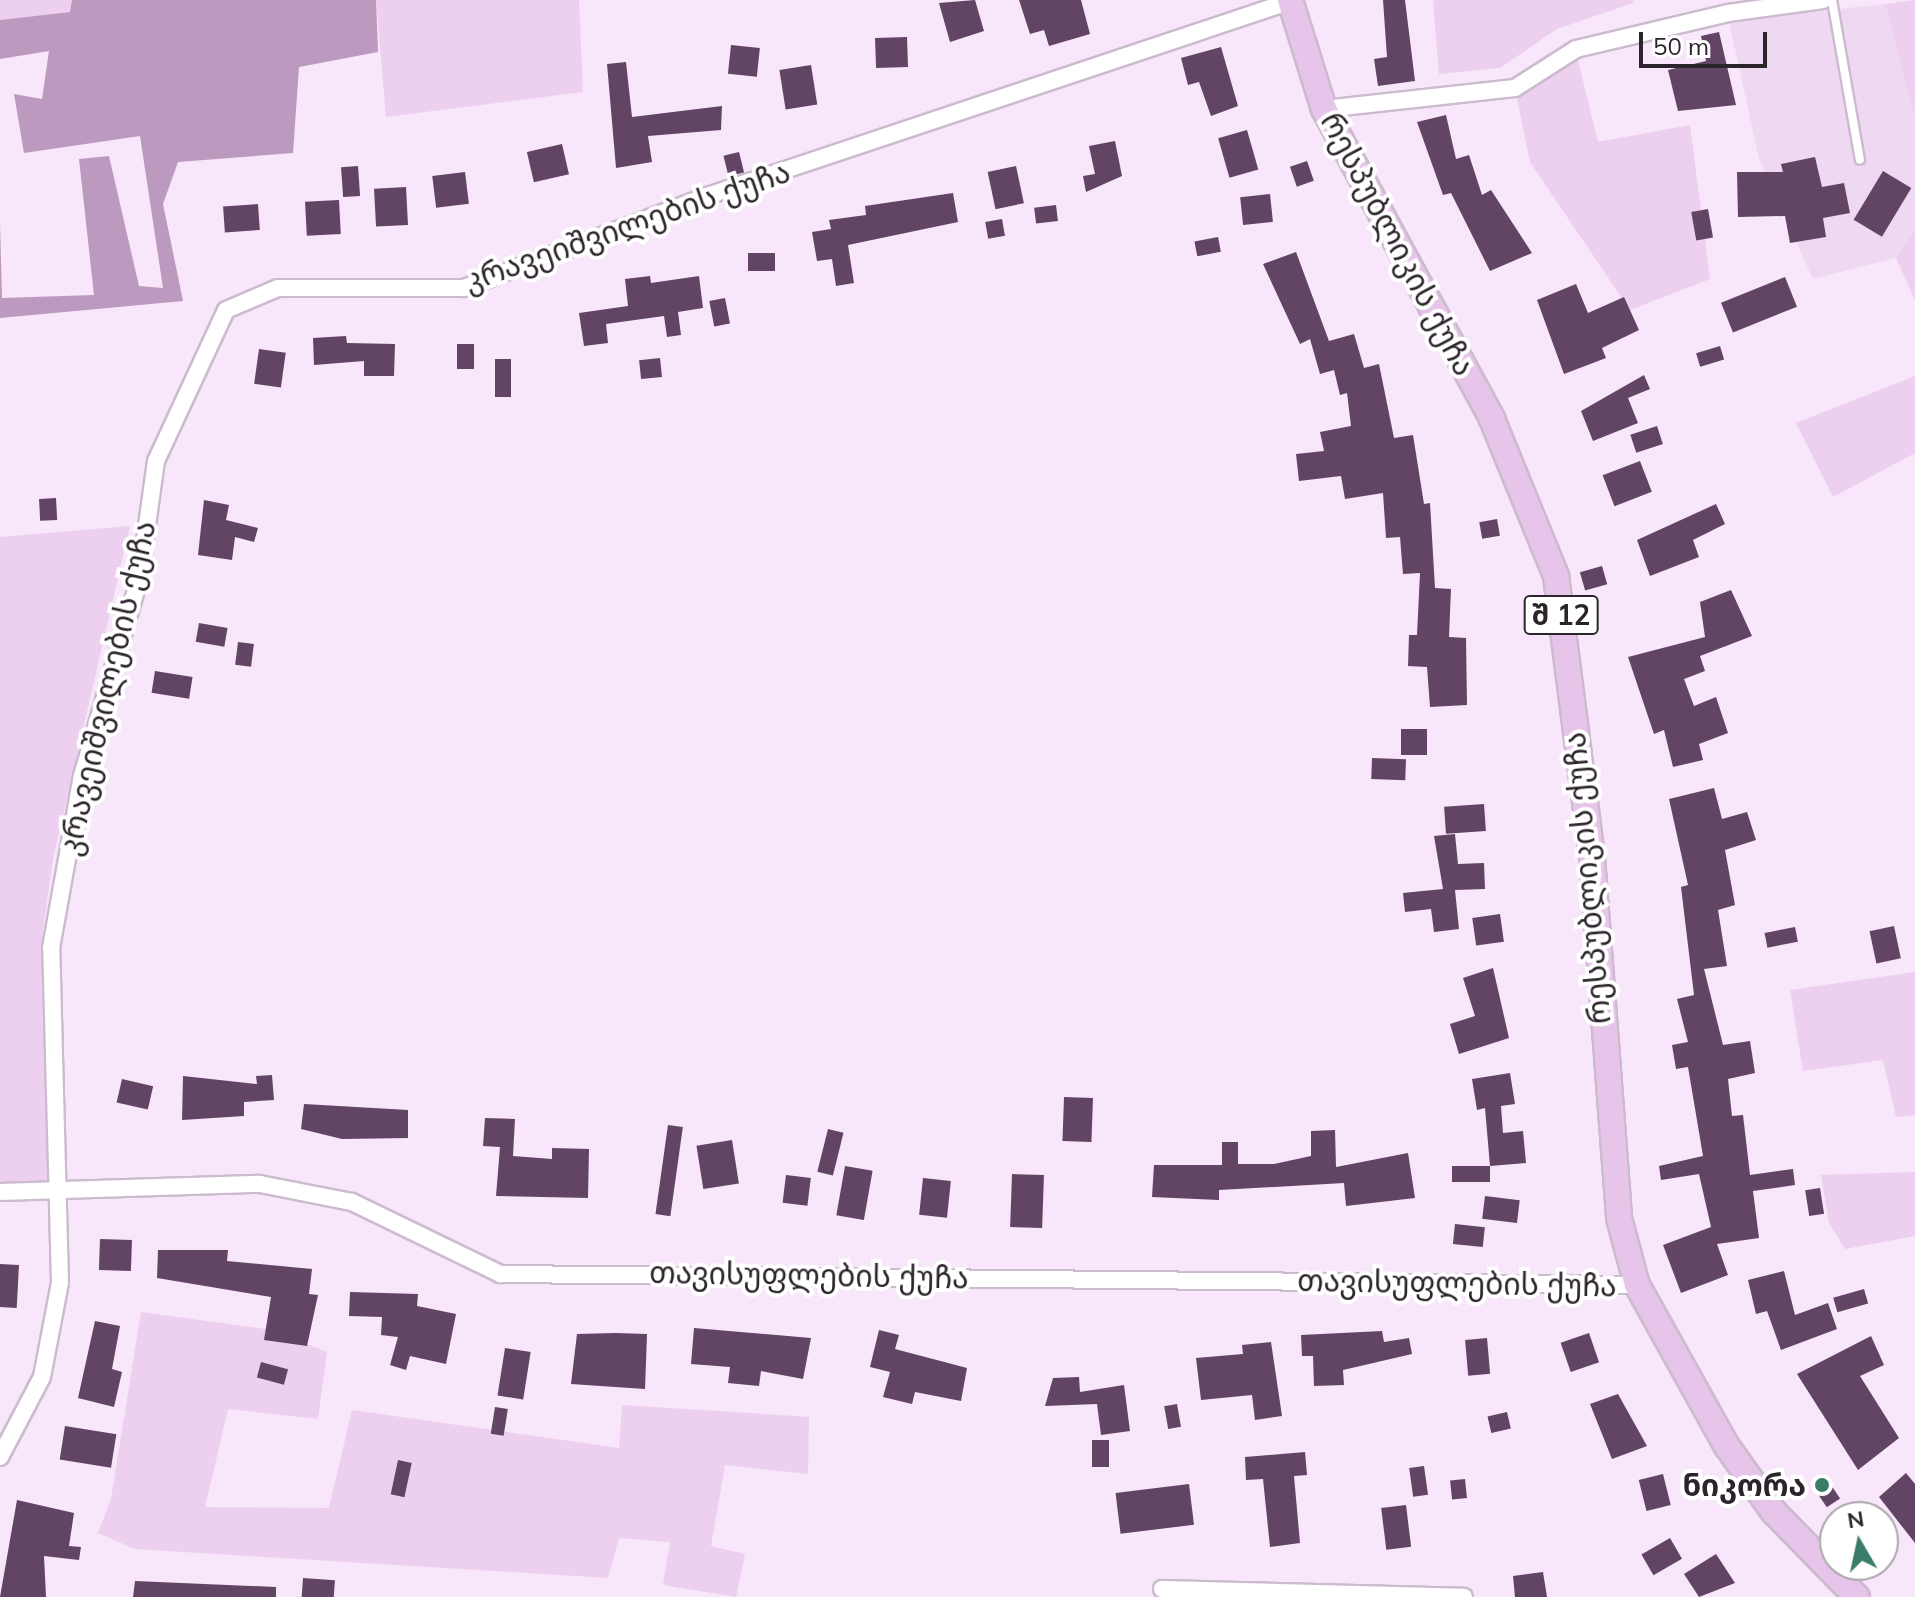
<!DOCTYPE html>
<meta charset="utf-8">
<style>
body{margin:0}
#map{position:relative;width:1915px;height:1597px;overflow:hidden;background:#f8e6fa;font-family:Mulish,"Noto Sans Georgian",sans-serif}
div>[style]{position:absolute}
.built>*{inset:0;background:#efd8f1}
.green>*{inset:0;background:#edcfef}
.forest>*{inset:0;background:#bc9abf}
.building>*{inset:0;background:#624465;transform-origin:0 0}
.roads{filter:drop-shadow(2px 0 #ccbbce) drop-shadow(-2px 0 #ccbbce) drop-shadow(0 2px #ccbbce) drop-shadow(0 -2px #ccbbce)}
.lane>*{height:8px;margin:-4px;padding:0 4px;transform-origin:4px;border-radius:4px;background:#fff}
.street>*{height:16px;margin:-8px;padding:0 8px;transform-origin:8px;border-radius:8px;background:#fff}
.primary>*{height:24px;margin:-12px;padding:0 12px;transform-origin:12px;border-radius:12px;background:#e7c5ea}
.dots>*{width:22px;height:22px;translate:-50% -50%;box-sizing:border-box;border:4px solid #fff;border-radius:50%}
span{translate:-50% -50%;white-space:nowrap;text-align:center;line-height:1.15;-webkit-text-stroke:8px #fff;paint-order:stroke}
.shield-label span{padding:2px 6px;background:#fff;border:2px solid;border-radius:6px;-webkit-text-stroke-width:0}
.shield-label{font-size:28px;color:#2b242b;font-weight:700}
.street-label{font-size:30px;color:#2b242b}
.poi-label{font-size:30px;color:#2b242b;font-weight:700}
.right{translate:-100% -50%;text-align:right}
.north{position:absolute;left:1819px;top:1501px;width:80px;height:80px;box-sizing:border-box;background:#fff;border:2px solid #aaa7aa;border-radius:50%;rotate:351deg;font-size:22px;font-weight:700;line-height:32px;text-align:center;color:#2b242b}
.north::after{content:'';display:block;margin:auto;width:28px;height:36px;background:#3b7b6a;clip-path:polygon(50% 0,100% 100%,50% 72%,0 100%)}
.scale{position:absolute;left:1639px;top:32px;width:128px;height:36px;box-sizing:border-box;border:4px solid #2b242b;border-top:0;padding-left:10px;font-size:24px;line-height:28px;white-space:nowrap;color:#2b242b;-webkit-text-stroke:6px #fff;paint-order:stroke}
</style>
<div id="map">
<div class="built">
<i style="clip-path:polygon(1885px 4px,1915px 118px,1915px 229px,1896px 258px,1813px 279px,1759px 159px,1729px 21px)"></i>
</div>
<div class="green">
<i style="clip-path:polygon(0 0,72px 0,70px 12px,0 20px)"></i>
<i style="clip-path:polygon(376px 0,579px 0,583px 92px,386px 117px)"></i>
<i style="clip-path:polygon(1433px 0,1633px 0,1633px 3px,1557px 29px,1500px 68px,1439px 74px)"></i>
<i style="clip-path:polygon(1915px 0,1915px 118px,1885px 4px)"></i>
<i style="clip-path:polygon(1578px 60px,1598px 142px,1690px 125px,1710px 279px,1630px 310px,1530px 162px,1516px 94px)"></i>
<i style="clip-path:polygon(1915px 229px,1915px 300px,1896px 258px)"></i>
<i style="clip-path:polygon(1915px 376px,1915px 453px,1833px 497px,1796px 423px)"></i>
<i style="clip-path:polygon(130px 526px,53px 859px,42px 937px,54px 1184px,0 1184px,0 537px)"></i>
<i style="clip-path:polygon(1915px 972px,1915px 1115px,1896px 1117px,1883px 1060px,1803px 1071px,1790px 990px)"></i>
<i style="clip-path:polygon(1915px 1172px,1915px 1236px,1845px 1249px,1829px 1223px,1821px 1175px)"></i>
<i style="clip-path:polygon(141px 1312px,273px 1330px,327px 1352px,318px 1419px,228px 1409px,205px 1507px,329px 1508px,352px 1410px,619px 1448px,622px 1405px,809px 1417px,808px 1474px,725px 1465px,711px 1546px,745px 1554px,736px 1597px,663px 1585px,670px 1542px,619px 1538px,608px 1578px,135px 1549px,98px 1533px,111px 1499px)"></i>
</div>
<div class="forest">
<i style="clip-path:polygon(72px 0,376px 0,378px 52px,299px 67px,293px 153px,178px 162px,163px 204px,183px 301px,0 318px,0 222px,2px 298px,94px 295px,79px 159px,109px 156px,139px 286px,163px 288px,140px 136px,24px 153px,14px 94px,42px 99px,49px 51px,0 59px,0 20px,70px 12px)"></i>
</div>
<div class="building">
<i style="clip-path:polygon(975px 0,984px 31px,950px 42px,939px 3px)"></i>
<i style="clip-path:polygon(1019px 0,1081px 0,1090px 34px,1049px 46px,1044px 30px,1030px 34px)"></i>
<i style="clip-path:polygon(1383px 0,1405px 0,1415px 81px,1378px 86px,1374px 59px,1387px 57px)"></i>
<i style="clip-path:polygon(1719px 32px,1736px 105px,1678px 111px,1668px 70px,1706px 61px,1701px 36px)"></i>
<i style="left:907px;top:37px;width:30px;height:32px;rotate:88deg"></i>
<i style="left:731px;top:45px;width:29px;height:29px;rotate:6deg"></i>
<i style="clip-path:polygon(1221px 47px,1238px 106px,1211px 116px,1199px 82px,1188px 85px,1181px 58px)"></i>
<i style="clip-path:polygon(626px 62px,632px 117px,722px 106px,721px 130px,648px 136px,652px 162px,616px 168px,607px 64px)"></i>
<i style="left:811px;top:65px;width:40px;height:32px;rotate:81deg"></i>
<i style="clip-path:polygon(1446px 115px,1456px 159px,1469px 155px,1482px 195px,1491px 190px,1532px 253px,1490px 271px,1451px 193px,1443px 195px,1417px 122px)"></i>
<i style="left:1247px;top:130px;width:41px;height:30px;rotate:74deg"></i>
<i style="clip-path:polygon(1115px 141px,1122px 176px,1086px 192px,1083px 176px,1095px 174px,1089px 146px)"></i>
<i style="left:562px;top:144px;width:31px;height:36px;rotate:77deg"></i>
<i style="left:739px;top:152px;width:21px;height:16px;rotate:76deg"></i>
<i style="clip-path:polygon(1815px 157px,1822px 187px,1844px 183px,1850px 213px,1823px 218px,1826px 237px,1790px 243px,1785px 216px,1738px 217px,1737px 172px,1783px 172px,1781px 164px)"></i>
<i style="left:1307px;top:161px;width:21px;height:18px;rotate:71deg"></i>
<i style="left:358px;top:166px;width:30px;height:17px;rotate:86deg"></i>
<i style="left:1016px;top:166px;width:38px;height:29px;rotate:78deg"></i>
<i style="left:1883px;top:171px;width:33px;height:57px;rotate:31deg"></i>
<i style="left:465px;top:172px;width:32px;height:33px;rotate:83deg"></i>
<i style="left:406px;top:187px;width:38px;height:32px;rotate:87deg"></i>
<i style="clip-path:polygon(953px 193px,958px 222px,848px 245px,854px 283px,836px 286px,832px 259px,817px 261px,812px 232px,831px 229px,829px 220px,866px 215px,865px 206px)"></i>
<i style="left:1270px;top:194px;width:28px;height:30px;rotate:84deg"></i>
<i style="left:339px;top:200px;width:34px;height:34px;rotate:87deg"></i>
<i style="left:258px;top:204px;width:26px;height:35px;rotate:86deg"></i>
<i style="left:1056px;top:205px;width:16px;height:22px;rotate:83deg"></i>
<i style="left:1708px;top:209px;width:29px;height:17px;rotate:80deg"></i>
<i style="left:1002px;top:219px;width:17px;height:17px;rotate:80deg"></i>
<i style="left:1218px;top:237px;width:15px;height:24px;rotate:79deg"></i>
<i style="clip-path:polygon(1296px 252px,1329px 341px,1354px 334px,1364px 368px,1379px 364px,1394px 438px,1413px 435px,1424px 504px,1430px 503px,1435px 588px,1451px 589px,1449px 637px,1466px 638px,1467px 705px,1430px 707px,1427px 667px,1408px 666px,1409px 635px,1417px 635px,1420px 573px,1403px 574px,1400px 537px,1386px 538px,1383px 493px,1345px 499px,1341px 476px,1299px 481px,1296px 454px,1324px 451px,1320px 432px,1351px 426px,1347px 393px,1340px 395px,1334px 370px,1320px 374px,1310px 339px,1300px 344px,1263px 264px)"></i>
<i style="left:748px;top:253px;width:27px;height:18px"></i>
<i style="clip-path:polygon(650px 276px,651px 283px,699px 276px,703px 308px,678px 312px,681px 335px,667px 337px,664px 316px,606px 324px,608px 343px,584px 346px,579px 313px,628px 306px,625px 279px)"></i>
<i style="left:1785px;top:277px;width:32px;height:69px;rotate:68deg"></i>
<i style="clip-path:polygon(1576px 284px,1588px 313px,1624px 297px,1639px 330px,1602px 348px,1606px 358px,1564px 374px,1537px 300px)"></i>
<i style="left:725px;top:298px;width:26px;height:16px;rotate:79deg"></i>
<i style="clip-path:polygon(346px 336px,347px 343px,395px 344px,394px 376px,364px 376px,364px 361px,314px 365px,313px 338px)"></i>
<i style="left:457px;top:344px;width:17px;height:25px"></i>
<i style="left:1720px;top:346px;width:14px;height:25px;rotate:73deg"></i>
<i style="left:259px;top:349px;width:27px;height:35px;rotate:8deg"></i>
<i style="left:660px;top:358px;width:19px;height:21px;rotate:84deg"></i>
<i style="left:495px;top:359px;width:16px;height:38px"></i>
<i style="clip-path:polygon(1644px 375px,1650px 389px,1628px 398px,1638px 423px,1593px 441px,1581px 411px)"></i>
<i style="left:1657px;top:426px;width:19px;height:28px;rotate:72deg"></i>
<i style="left:1640px;top:461px;width:33px;height:40px;rotate:69deg"></i>
<i style="left:56px;top:498px;width:22px;height:17px;rotate:87deg"></i>
<i style="clip-path:polygon(204px 500px,229px 505px,226px 520px,258px 528px,254px 542px,235px 537px,232px 560px,198px 555px)"></i>
<i style="clip-path:polygon(1716px 504px,1725px 524px,1693px 540px,1699px 557px,1650px 576px,1637px 540px)"></i>
<i style="left:1497px;top:519px;width:17px;height:18px;rotate:80deg"></i>
<i style="left:1602px;top:566px;width:19px;height:23px;rotate:74deg"></i>
<i style="clip-path:polygon(1731px 590px,1752px 636px,1700px 656px,1705px 671px,1684px 679px,1694px 706px,1716px 697px,1728px 733px,1699px 744px,1703px 760px,1673px 767px,1664px 730px,1654px 734px,1628px 657px,1705px 637px,1700px 602px)"></i>
<i style="left:199px;top:623px;width:29px;height:19px;rotate:10deg"></i>
<i style="left:238px;top:642px;width:16px;height:23px;rotate:7deg"></i>
<i style="left:155px;top:671px;width:38px;height:22px;rotate:9deg"></i>
<i style="left:1401px;top:729px;width:26px;height:26px"></i>
<i style="left:1372px;top:758px;width:34px;height:21px;rotate:2deg"></i>
<i style="clip-path:polygon(1714px 788px,1722px 819px,1747px 812px,1756px 840px,1725px 850px,1735px 905px,1718px 910px,1727px 966px,1704px 969px,1723px 1045px,1750px 1041px,1755px 1073px,1728px 1079px,1732px 1116px,1743px 1115px,1750px 1175px,1793px 1169px,1795px 1185px,1753px 1191px,1759px 1238px,1717px 1244px,1728px 1275px,1681px 1293px,1663px 1245px,1711px 1227px,1699px 1174px,1661px 1180px,1659px 1166px,1703px 1156px,1688px 1067px,1676px 1069px,1672px 1045px,1688px 1042px,1677px 999px,1694px 995px,1681px 887px,1688px 885px,1669px 799px)"></i>
<i style="left:1484px;top:804px;width:27px;height:40px;rotate:86deg"></i>
<i style="clip-path:polygon(1455px 834px,1458px 864px,1484px 863px,1485px 889px,1455px 890px,1459px 929px,1434px 932px,1431px 909px,1405px 912px,1403px 893px,1443px 889px,1434px 836px)"></i>
<i style="left:1500px;top:914px;width:28px;height:28px;rotate:82deg"></i>
<i style="left:1894px;top:926px;width:33px;height:25px;rotate:78deg"></i>
<i style="left:1795px;top:927px;width:15px;height:31px;rotate:79deg"></i>
<i style="clip-path:polygon(1493px 968px,1509px 1038px,1459px 1054px,1450px 1024px,1475px 1016px,1463px 978px)"></i>
<i style="clip-path:polygon(1510px 1073px,1515px 1104px,1501px 1106px,1503px 1133px,1523px 1131px,1526px 1163px,1490px 1166px,1485px 1108px,1477px 1110px,1472px 1079px)"></i>
<i style="clip-path:polygon(272px 1075px,274px 1100px,244px 1102px,244px 1116px,182px 1120px,183px 1076px,257px 1084px,256px 1076px)"></i>
<i style="left:122px;top:1079px;width:32px;height:24px;rotate:13deg"></i>
<i style="left:1064px;top:1097px;width:29px;height:44px;rotate:2deg"></i>
<i style="clip-path:polygon(304px 1104px,408px 1110px,408px 1138px,342px 1139px,301px 1129px)"></i>
<i style="clip-path:polygon(485px 1118px,515px 1119px,513px 1156px,552px 1159px,552px 1148px,589px 1149px,588px 1198px,496px 1196px,500px 1147px,483px 1146px)"></i>
<i style="left:668px;top:1125px;width:15px;height:90px;rotate:8deg"></i>
<i style="left:828px;top:1129px;width:16px;height:44px;rotate:14deg"></i>
<i style="clip-path:polygon(1335px 1130px,1336px 1167px,1408px 1153px,1415px 1198px,1346px 1206px,1344px 1183px,1219px 1190px,1219px 1200px,1152px 1197px,1154px 1165px,1222px 1165px,1222px 1142px,1238px 1142px,1238px 1164px,1274px 1164px,1311px 1156px,1311px 1131px)"></i>
<i style="left:732px;top:1140px;width:44px;height:36px;rotate:81deg"></i>
<i style="left:845px;top:1166px;width:28px;height:50px;rotate:10deg"></i>
<i style="left:1452px;top:1166px;width:38px;height:16px"></i>
<i style="left:1012px;top:1174px;width:32px;height:53px;rotate:2deg"></i>
<i style="left:786px;top:1175px;width:25px;height:28px;rotate:7deg"></i>
<i style="left:923px;top:1178px;width:28px;height:37px;rotate:6deg"></i>
<i style="left:1820px;top:1188px;width:26px;height:15px;rotate:81deg"></i>
<i style="left:1485px;top:1196px;width:35px;height:23px;rotate:7deg"></i>
<i style="left:1455px;top:1224px;width:30px;height:20px;rotate:6deg"></i>
<i style="left:100px;top:1239px;width:32px;height:31px;rotate:2deg"></i>
<i style="clip-path:polygon(158px 1250px,228px 1250px,227px 1261px,312px 1269px,309px 1294px,318px 1295px,307px 1346px,264px 1340px,271px 1297px,157px 1278px)"></i>
<i style="left:0;top:1264px;width:19px;height:43px;rotate:3deg"></i>
<i style="clip-path:polygon(1784px 1271px,1795px 1315px,1828px 1303px,1837px 1329px,1781px 1350px,1767px 1311px,1756px 1314px,1748px 1280px)"></i>
<i style="left:1864px;top:1289px;width:15px;height:32px;rotate:74deg"></i>
<i style="clip-path:polygon(350px 1292px,418px 1294px,417px 1306px,456px 1314px,446px 1364px,410px 1356px,406px 1370px,390px 1365px,398px 1337px,381px 1335px,382px 1317px,349px 1316px)"></i>
<i style="clip-path:polygon(95px 1321px,120px 1326px,112px 1369px,122px 1372px,114px 1407px,78px 1398px)"></i>
<i style="clip-path:polygon(694px 1328px,811px 1338px,803px 1379px,761px 1371px,759px 1386px,728px 1383px,730px 1367px,691px 1364px)"></i>
<i style="clip-path:polygon(879px 1330px,899px 1335px,895px 1349px,967px 1368px,961px 1401px,915px 1392px,912px 1404px,883px 1397px,890px 1372px,870px 1367px)"></i>
<i style="clip-path:polygon(1382px 1331px,1384px 1342px,1409px 1338px,1412px 1354px,1343px 1370px,1344px 1385px,1314px 1386px,1313px 1356px,1302px 1356px,1301px 1335px)"></i>
<i style="clip-path:polygon(616px 1333px,647px 1334px,645px 1389px,571px 1384px,577px 1334px)"></i>
<i style="left:1589px;top:1333px;width:31px;height:30px;rotate:71deg"></i>
<i style="clip-path:polygon(1871px 1336px,1884px 1365px,1860px 1376px,1899px 1438px,1858px 1470px,1797px 1374px)"></i>
<i style="left:1487px;top:1338px;width:36px;height:22px;rotate:85deg"></i>
<i style="clip-path:polygon(1271px 1342px,1282px 1416px,1255px 1420px,1252px 1395px,1201px 1400px,1196px 1358px,1243px 1354px,1242px 1345px)"></i>
<i style="left:505px;top:1348px;width:26px;height:48px;rotate:9deg"></i>
<i style="left:261px;top:1362px;width:28px;height:16px;rotate:15deg"></i>
<i style="clip-path:polygon(1079px 1377px,1080px 1392px,1124px 1385px,1130px 1431px,1101px 1435px,1097px 1404px,1045px 1406px,1053px 1378px)"></i>
<i style="clip-path:polygon(1618px 1394px,1647px 1446px,1612px 1459px,1590px 1404px)"></i>
<i style="left:1177px;top:1404px;width:23px;height:13px;rotate:80deg"></i>
<i style="left:495px;top:1407px;width:13px;height:27px;rotate:9deg"></i>
<i style="left:1507px;top:1412px;width:17px;height:20px;rotate:77deg"></i>
<i style="left:65px;top:1426px;width:52px;height:34px;rotate:9deg"></i>
<i style="left:1092px;top:1440px;width:17px;height:27px"></i>
<i style="clip-path:polygon(1305px 1452px,1307px 1475px,1294px 1476px,1300px 1543px,1270px 1547px,1263px 1479px,1246px 1480px,1245px 1457px)"></i>
<i style="left:398px;top:1460px;width:14px;height:35px;rotate:12deg"></i>
<i style="left:1424px;top:1466px;width:29px;height:15px;rotate:82deg"></i>
<i style="clip-path:polygon(1906px 1473px,1915px 1484px,1915px 1543px,1879px 1497px)"></i>
<i style="left:1663px;top:1474px;width:32px;height:25px;rotate:76deg"></i>
<i style="left:1825px;top:1476px;width:27px;height:16px;rotate:56deg"></i>
<i style="left:1465px;top:1479px;width:19px;height:15px;rotate:84deg"></i>
<i style="left:1189px;top:1484px;width:41px;height:74px;rotate:83deg"></i>
<i style="clip-path:polygon(17px 1500px,74px 1513px,69px 1546px,81px 1547px,79px 1560px,44px 1556px,46px 1597px,0 1597px)"></i>
<i style="left:1406px;top:1505px;width:42px;height:25px;rotate:83deg"></i>
<i style="left:1670px;top:1538px;width:24px;height:33px;rotate:60deg"></i>
<i style="clip-path:polygon(1716px 1554px,1735px 1583px,1699px 1597px,1684px 1574px)"></i>
<i style="clip-path:polygon(1543px 1572px,1547px 1597px,1515px 1597px,1513px 1576px)"></i>
<i style="left:303px;top:1578px;width:32px;height:19px;rotate:4deg"></i>
<i style="clip-path:polygon(135px 1581px,276px 1587px,276px 1597px,133px 1597px)"></i>
</div>
<div class="roads">
<div class="lane">
<i style="left:1832px;top:0;width:162px;rotate:80.1deg"></i>
</div>
<div class="street">
<i style="left:1324px;top:109px;width:192px;rotate:-6.3deg"></i>
<i style="left:1515px;top:88px;width:72px;rotate:-32.6deg"></i>
<i style="left:1576px;top:49px;width:156px;rotate:-13.3deg"></i>
<i style="left:1728px;top:13px;width:96px;rotate:-7.8deg"></i>
<i style="left:0;top:1192px;width:260px;rotate:-1.8deg"></i>
<i style="left:260px;top:1184px;width:94px;rotate:11.1deg"></i>
<i style="left:352px;top:1202px;width:165px;rotate:25.9deg"></i>
<i style="left:500px;top:1274px;width:1137px;rotate:0.55deg"></i>
<i style="left:0;top:1457px;width:90px;rotate:-62.3deg"></i>
<i style="left:42px;top:1377px;width:96px;rotate:-79.2deg"></i>
<i style="left:60px;top:1283px;width:335px;rotate:-91.5deg"></i>
<i style="left:51px;top:948px;width:175px;rotate:-79.8deg"></i>
<i style="left:82px;top:776px;width:208px;rotate:-73.8deg"></i>
<i style="left:140px;top:576px;width:116px;rotate:-82.1deg"></i>
<i style="left:156px;top:461px;width:166px;rotate:-65.1deg"></i>
<i style="left:226px;top:310px;width:56px;rotate:-22.9deg"></i>
<i style="left:278px;top:288px;width:186px"></i>
<i style="left:464px;top:288px;width:260px;rotate:-20.7deg"></i>
<i style="left:707px;top:196px;width:616px;rotate:-18.46deg"></i>
<i style="left:1162px;top:1589px;width:302px;rotate:1.5deg"></i>
</div>
<div class="primary">
<i style="left:1290px;top:0;width:114px;rotate:72.7deg"></i>
<i style="left:1324px;top:109px;width:353px;rotate:61.5deg"></i>
<i style="left:1492px;top:419px;width:170px;rotate:67.8deg"></i>
<i style="left:1556px;top:576px;width:283px;rotate:82.7deg"></i>
<i style="left:1592px;top:857px;width:362px;rotate:85.7deg"></i>
<i style="left:1619px;top:1218px;width:69px;rotate:75deg"></i>
<i style="left:1637px;top:1285px;width:183px;rotate:60.9deg"></i>
<i style="left:1726px;top:1445px;width:81px;rotate:54.5deg"></i>
<i style="left:1773px;top:1511px;width:120px;rotate:45.7deg"></i>
</div>
</div>
<div class="dots">
<i style="left:1822px;top:1485px;background:#3b7b6a"></i>
</div>
<div class="shield-label">
<span style="left:1561px;top:615px">შ 12</span>
</div>
<div class="street-label">
<span style="left:627px;top:226px;rotate:-19deg">კრავეიშვილების ქუჩა</span>
<span style="left:1398px;top:244px;rotate:62deg">რესპუბლიკის ქუჩა</span>
<span style="left:107px;top:688px;rotate:-77deg">კრავეიშვილების ქუჩა</span>
<span style="left:1587px;top:878px;rotate:-95deg">რესპუბლიკის ქუჩა</span>
<span style="left:809px;top:1275px;rotate:1deg">თავისუფლების ქუჩა</span>
<span style="left:1457px;top:1283px;rotate:1deg">თავისუფლების ქუჩა</span>
</div>
<div class="poi-label">
<span class="right" style="left:1806px;top:1485px">ნიკორა</span>
</div>
<div class="north">N</div>
<div class="scale">50 m</div>
</div>
